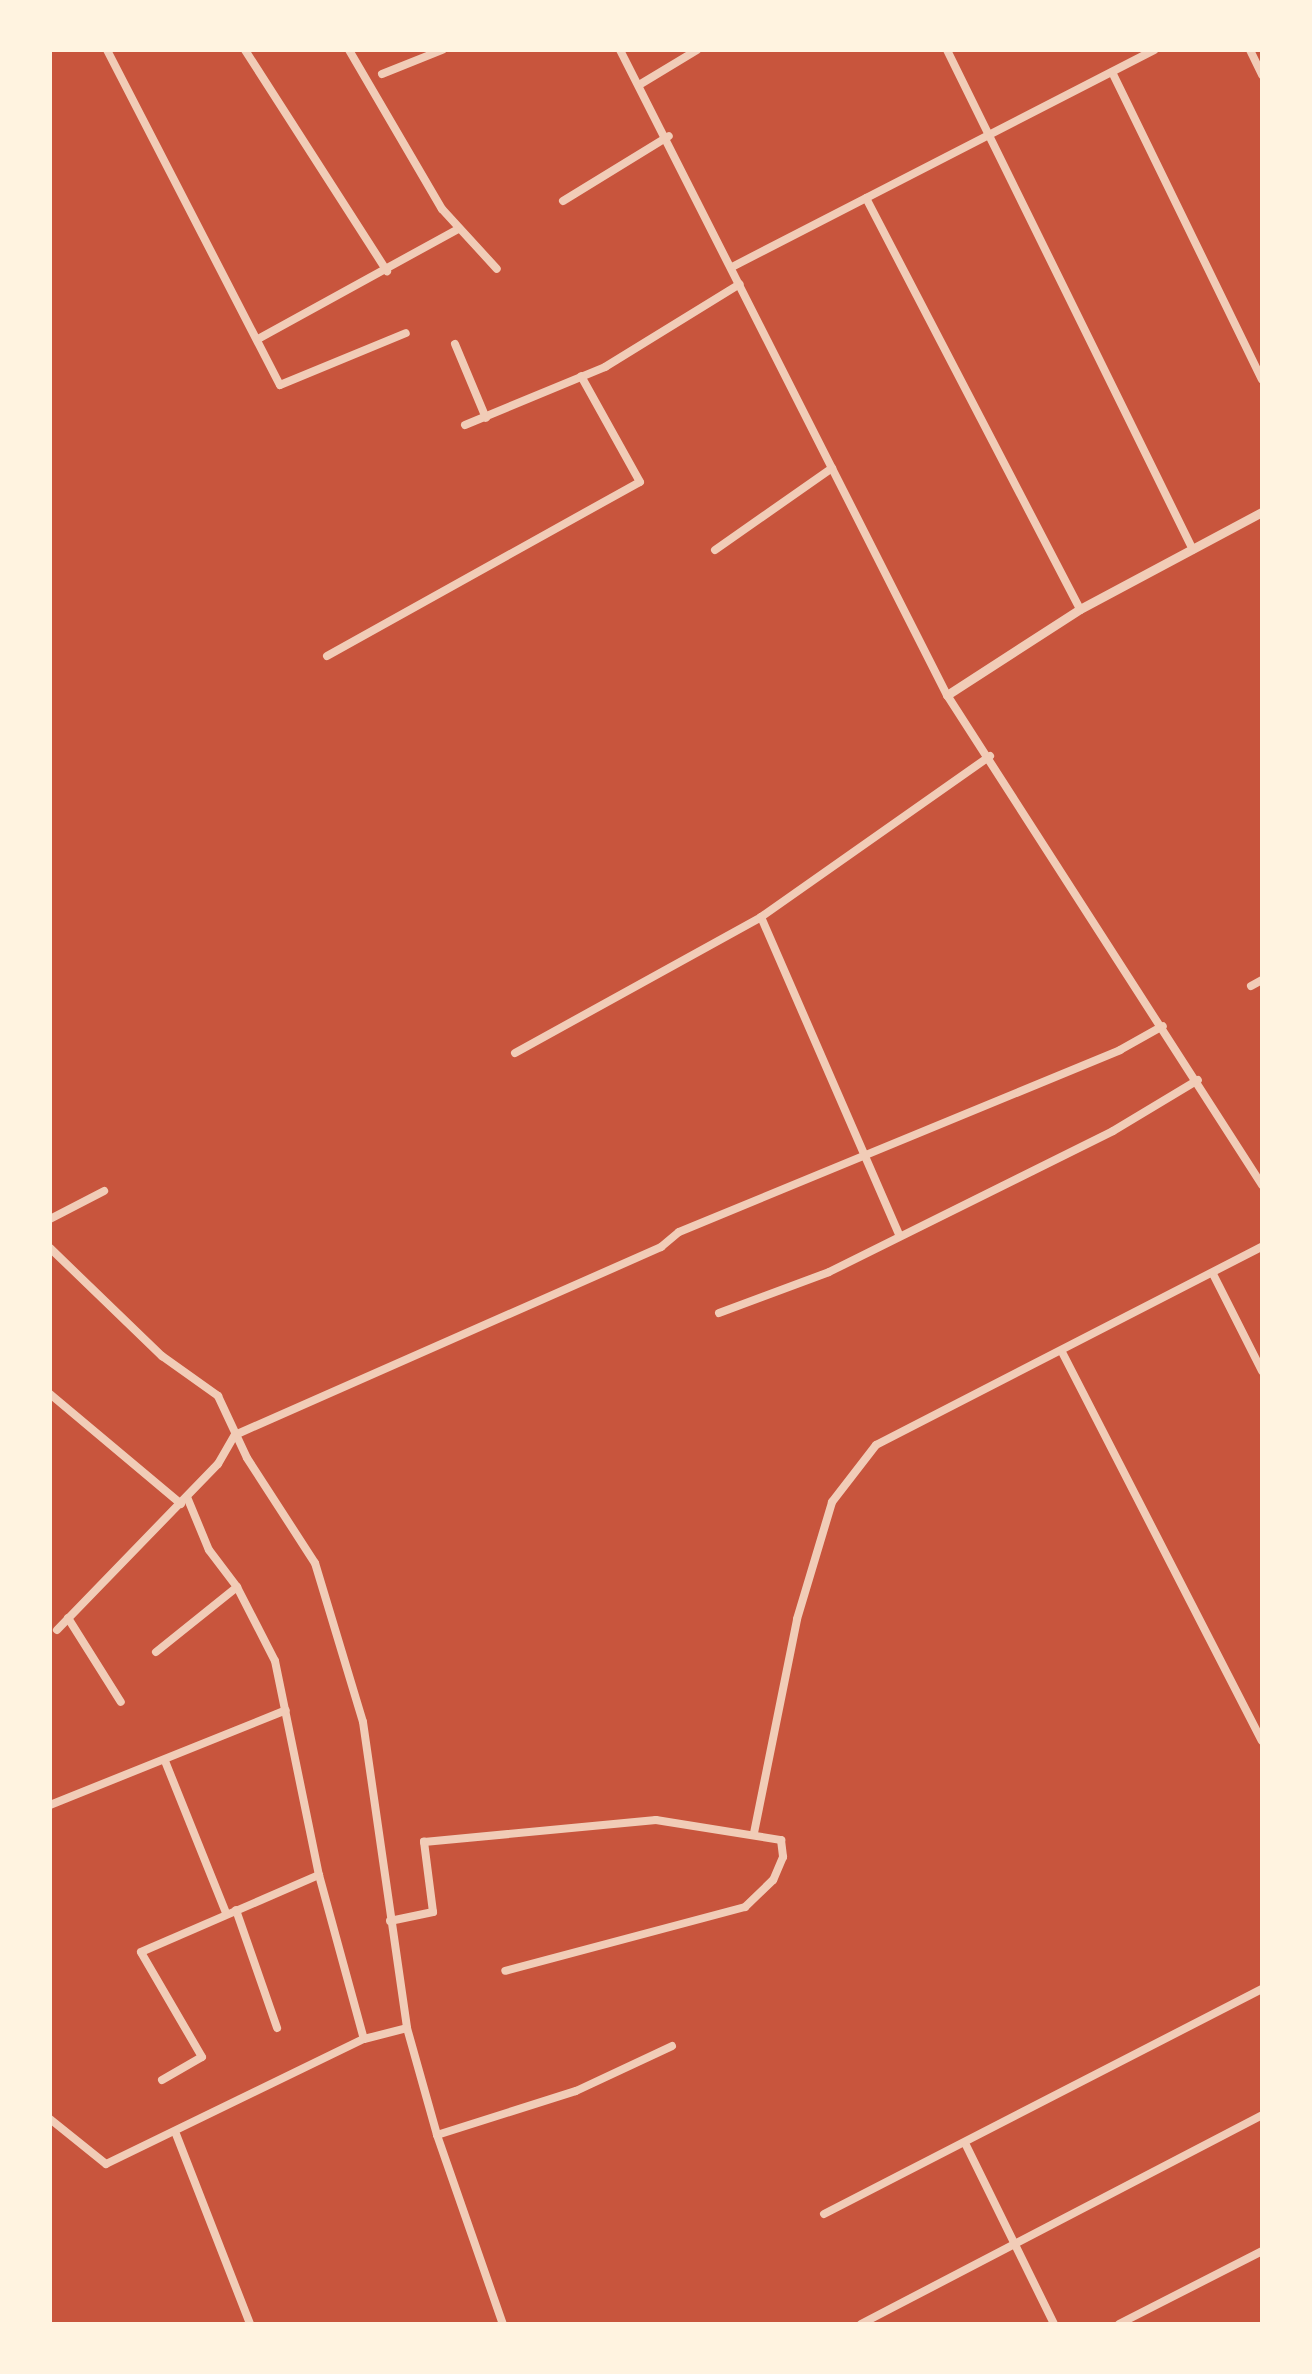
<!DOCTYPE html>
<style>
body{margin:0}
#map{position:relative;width:1312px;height:2374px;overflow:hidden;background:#c8553d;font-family:Lora,serif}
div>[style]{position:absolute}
.minor>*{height:8px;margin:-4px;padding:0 4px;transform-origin:4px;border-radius:4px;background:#f1ccb7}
.tertiary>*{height:9px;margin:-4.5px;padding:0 4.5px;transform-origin:4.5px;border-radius:4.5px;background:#f1ccb7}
span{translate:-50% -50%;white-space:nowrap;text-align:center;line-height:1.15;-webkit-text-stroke:9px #fff3e0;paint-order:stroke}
.frame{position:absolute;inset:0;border:52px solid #fff3e0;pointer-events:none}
</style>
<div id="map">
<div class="minor">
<i style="left:107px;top:50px;width:377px;rotate:62.7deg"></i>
<i style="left:280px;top:385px;width:136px;rotate:-22.4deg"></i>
<i style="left:245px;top:50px;width:263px;rotate:57.3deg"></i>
<i style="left:349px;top:50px;width:184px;rotate:59.7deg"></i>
<i style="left:442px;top:209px;width:81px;rotate:47.5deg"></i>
<i style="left:620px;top:50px;width:723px;rotate:63.12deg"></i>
<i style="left:947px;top:695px;width:583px;rotate:57.26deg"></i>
<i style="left:947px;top:50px;width:557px;rotate:63.8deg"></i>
<i style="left:1250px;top:50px;width:28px;rotate:64deg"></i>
<i style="left:1112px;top:72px;width:342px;rotate:64deg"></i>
<i style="left:382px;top:74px;width:65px;rotate:-21.8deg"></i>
<i style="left:639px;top:85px;width:68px;rotate:-31.1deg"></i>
<i style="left:866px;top:198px;width:463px;rotate:62.5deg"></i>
<i style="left:563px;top:201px;width:124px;rotate:-31.5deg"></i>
<i style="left:732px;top:267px;width:475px;rotate:-27.2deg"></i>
<i style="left:258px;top:339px;width:228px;rotate:-28.8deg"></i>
<i style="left:455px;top:344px;width:80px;rotate:67.3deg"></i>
<i style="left:465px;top:425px;width:152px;rotate:-22.5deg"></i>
<i style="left:605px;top:367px;width:158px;rotate:-31.6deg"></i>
<i style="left:715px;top:550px;width:143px;rotate:-35deg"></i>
<i style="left:327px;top:656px;width:358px;rotate:-29.1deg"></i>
<i style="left:640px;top:482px;width:121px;rotate:-119.1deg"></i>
<i style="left:761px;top:917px;width:348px;rotate:66.5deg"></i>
<i style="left:1251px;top:986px;width:13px;rotate:-29deg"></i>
<i style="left:515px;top:1053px;width:281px;rotate:-28.9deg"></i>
<i style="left:761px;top:917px;width:280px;rotate:-35.1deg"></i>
<i style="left:50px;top:1219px;width:61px;rotate:-27.4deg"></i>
<i style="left:50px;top:1248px;width:156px;rotate:44deg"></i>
<i style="left:162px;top:1356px;width:69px;rotate:35.5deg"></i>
<i style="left:218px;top:1396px;width:68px;rotate:64.9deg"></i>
<i style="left:247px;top:1458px;width:125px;rotate:57.1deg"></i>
<i style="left:315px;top:1563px;width:166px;rotate:73.2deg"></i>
<i style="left:363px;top:1722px;width:309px;rotate:81.8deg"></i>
<i style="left:407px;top:2028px;width:111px;rotate:74.3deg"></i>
<i style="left:437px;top:2135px;width:200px;rotate:70.8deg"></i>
<i style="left:1213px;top:1274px;width:109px;rotate:63.2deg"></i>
<i style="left:719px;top:1313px;width:117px;rotate:-20.4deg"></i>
<i style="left:829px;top:1272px;width:317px;rotate:-26.4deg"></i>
<i style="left:1113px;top:1131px;width:99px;rotate:-31deg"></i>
<i style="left:1062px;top:1352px;width:437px;rotate:62.8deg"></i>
<i style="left:50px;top:1394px;width:171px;rotate:40deg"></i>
<i style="left:187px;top:1497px;width:57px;rotate:67.5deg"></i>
<i style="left:209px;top:1550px;width:46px;rotate:52.9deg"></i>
<i style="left:237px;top:1587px;width:83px;rotate:62.8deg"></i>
<i style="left:275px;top:1661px;width:218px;rotate:78.4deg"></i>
<i style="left:319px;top:1875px;width:170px;rotate:74.7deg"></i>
<i style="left:68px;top:1618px;width:99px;rotate:57.8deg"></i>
<i style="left:57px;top:1630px;width:231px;rotate:-45.9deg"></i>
<i style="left:218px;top:1464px;width:34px;rotate:-60deg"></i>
<i style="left:235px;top:1435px;width:466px;rotate:-23.8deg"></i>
<i style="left:661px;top:1247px;width:23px;rotate:-40deg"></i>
<i style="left:679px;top:1232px;width:477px;rotate:-22.4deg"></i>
<i style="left:1120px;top:1050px;width:49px;rotate:-29.2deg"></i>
<i style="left:156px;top:1652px;width:104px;rotate:-38.7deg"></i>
<i style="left:165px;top:1761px;width:164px;rotate:68.1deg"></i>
<i style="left:50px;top:1805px;width:254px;rotate:-21.9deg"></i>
<i style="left:754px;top:1833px;width:218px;rotate:-78.6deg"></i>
<i style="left:797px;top:1619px;width:122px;rotate:-73.3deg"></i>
<i style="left:832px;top:1502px;width:72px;rotate:-52.3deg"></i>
<i style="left:876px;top:1445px;width:434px;rotate:-27.2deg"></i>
<i style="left:236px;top:1910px;width:125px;rotate:70.8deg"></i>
<i style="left:390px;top:1921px;width:44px;rotate:-11.8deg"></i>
<i style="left:433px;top:1912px;width:71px;rotate:-97.3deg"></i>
<i style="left:424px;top:1842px;width:233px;rotate:-5.4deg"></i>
<i style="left:656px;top:1820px;width:127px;rotate:9.1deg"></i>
<i style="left:781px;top:1840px;width:17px;rotate:83deg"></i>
<i style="left:783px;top:1857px;width:25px;rotate:113deg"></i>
<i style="left:773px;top:1880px;width:39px;rotate:136deg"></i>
<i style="left:745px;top:1907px;width:248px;rotate:165.1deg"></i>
<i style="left:162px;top:2080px;width:46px;rotate:-29.9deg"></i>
<i style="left:202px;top:2057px;width:121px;rotate:-120.2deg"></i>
<i style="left:141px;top:1952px;width:194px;rotate:-23.4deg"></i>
<i style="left:50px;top:2119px;width:72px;rotate:38.8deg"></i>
<i style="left:106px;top:2164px;width:287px;rotate:-25.9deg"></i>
<i style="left:364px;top:2039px;width:44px;rotate:-14.3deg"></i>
<i style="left:176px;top:2134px;width:204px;rotate:68.7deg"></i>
<i style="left:437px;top:2135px;width:146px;rotate:-17.6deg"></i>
<i style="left:576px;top:2091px;width:106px;rotate:-25.1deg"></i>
<i style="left:965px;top:2143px;width:202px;rotate:63.8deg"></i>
<i style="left:824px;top:2214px;width:492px;rotate:-27.2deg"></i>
<i style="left:861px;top:2324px;width:452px;rotate:-27.5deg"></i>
<i style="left:1119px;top:2324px;width:161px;rotate:-27deg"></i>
</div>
<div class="tertiary">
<i style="left:947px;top:695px;width:158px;rotate:-32.9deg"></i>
<i style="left:1080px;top:609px;width:206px;rotate:-28.1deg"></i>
</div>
<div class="frame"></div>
</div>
